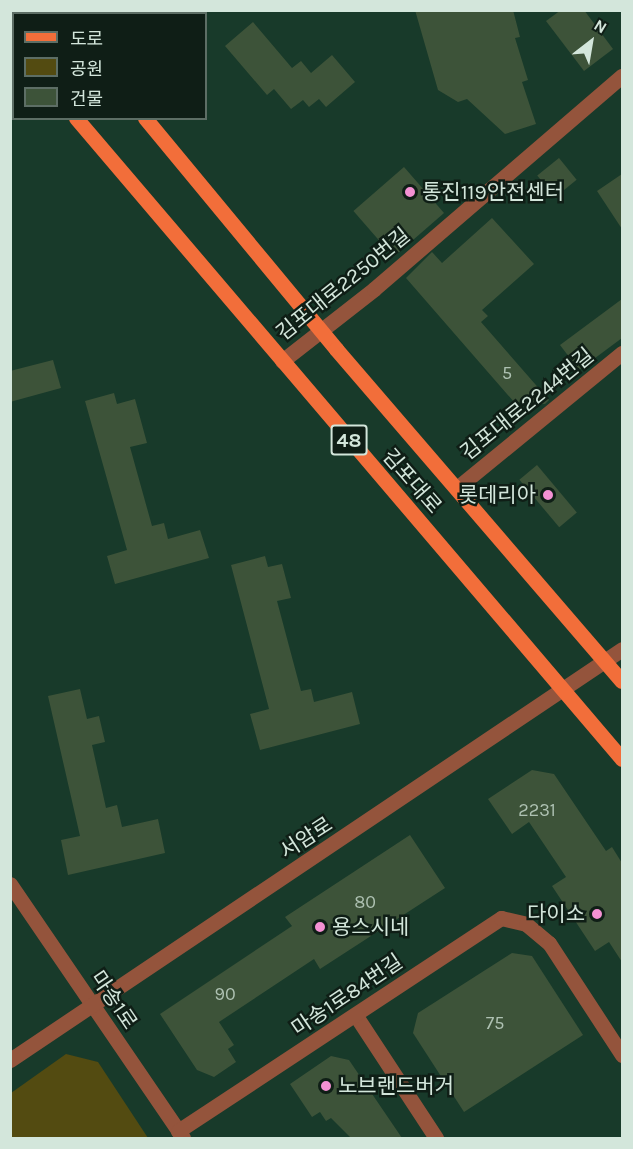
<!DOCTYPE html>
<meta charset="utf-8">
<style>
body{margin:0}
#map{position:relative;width:633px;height:1149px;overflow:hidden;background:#183a2a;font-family:Karla,"Noto Sans KR",sans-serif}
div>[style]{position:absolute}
.green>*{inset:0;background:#534b11}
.building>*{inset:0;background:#3d5339;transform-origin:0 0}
.minor>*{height:15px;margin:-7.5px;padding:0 7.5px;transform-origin:7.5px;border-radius:7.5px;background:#94543c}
.major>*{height:15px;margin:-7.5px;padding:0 7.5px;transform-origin:7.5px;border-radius:7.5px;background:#f26e3a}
.dots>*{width:16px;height:16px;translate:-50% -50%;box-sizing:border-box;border:3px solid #0f1e16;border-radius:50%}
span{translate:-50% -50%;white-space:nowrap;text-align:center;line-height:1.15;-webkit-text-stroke:5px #0f1e16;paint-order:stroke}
.number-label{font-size:18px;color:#aec1b2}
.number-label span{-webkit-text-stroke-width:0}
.shield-label span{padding:2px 4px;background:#0f1e16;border:2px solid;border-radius:4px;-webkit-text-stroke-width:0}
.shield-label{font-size:20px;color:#d3e6db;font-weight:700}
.poi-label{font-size:21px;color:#d3e6db}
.left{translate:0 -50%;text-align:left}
.right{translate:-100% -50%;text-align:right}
.street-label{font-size:21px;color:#d3e6db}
.frame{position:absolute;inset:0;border:12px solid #d3e6db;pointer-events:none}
.legend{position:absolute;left:12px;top:12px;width:195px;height:108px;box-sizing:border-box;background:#0f1e16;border:2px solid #5d6e65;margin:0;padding:8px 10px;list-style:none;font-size:18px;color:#d3e6db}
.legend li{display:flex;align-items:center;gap:12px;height:30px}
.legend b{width:30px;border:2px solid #5d6e65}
.north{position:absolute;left:561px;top:12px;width:60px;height:60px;-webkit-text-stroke:4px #0f1e16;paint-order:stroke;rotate:31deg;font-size:16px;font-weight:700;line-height:24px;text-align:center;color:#d3e6db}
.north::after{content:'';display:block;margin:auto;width:21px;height:27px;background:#d3e6db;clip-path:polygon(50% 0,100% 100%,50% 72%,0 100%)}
</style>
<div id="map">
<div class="green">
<i style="clip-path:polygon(66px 1054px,98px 1062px,148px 1138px,11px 1138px,11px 1093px)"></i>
</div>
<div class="building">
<i style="clip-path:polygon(415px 10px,513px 10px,520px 37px,515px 38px,528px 80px,522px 82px,536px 124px,505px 134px,467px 99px,458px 102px,438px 90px)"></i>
<i style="clip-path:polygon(561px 10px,584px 10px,613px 49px,584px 71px,546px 21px)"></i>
<i style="clip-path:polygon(253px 22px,292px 68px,301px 61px,311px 73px,332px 55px,355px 82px,326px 107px,319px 99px,309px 107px,303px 100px,291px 109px,274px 89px,267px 95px,225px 46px)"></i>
<i style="left:559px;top:158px;width:28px;height:28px;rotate:51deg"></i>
<i style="left:404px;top:167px;width:61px;height:67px;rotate:49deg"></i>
<i style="clip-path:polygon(622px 174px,622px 229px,597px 191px)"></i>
<i style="clip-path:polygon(492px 218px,534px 264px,482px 310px,488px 316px,481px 322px,549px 400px,545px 404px,514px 402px,406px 278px,432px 252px,442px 263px)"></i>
<i style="clip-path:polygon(622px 299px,622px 338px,579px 370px,560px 345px)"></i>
<i style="clip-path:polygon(53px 360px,61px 388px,10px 402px,10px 371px)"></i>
<i style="clip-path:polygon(114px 393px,117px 404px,135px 399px,147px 443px,130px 447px,152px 526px,164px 523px,168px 539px,200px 530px,209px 558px,115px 584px,107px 556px,127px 550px,85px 401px)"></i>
<i style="left:537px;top:465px;width:62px;height:23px;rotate:50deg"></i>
<i style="clip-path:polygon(265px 556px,268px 567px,282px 564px,291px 598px,277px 601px,301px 691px,311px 689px,314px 702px,352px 692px,360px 724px,260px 750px,250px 714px,269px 709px,231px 565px)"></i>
<i style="clip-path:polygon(80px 689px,87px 719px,99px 716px,105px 742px,92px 745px,106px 808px,117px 805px,122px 827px,158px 819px,165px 853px,68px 875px,61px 840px,80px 836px,48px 696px)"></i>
<i style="clip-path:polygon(532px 770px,554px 774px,606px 851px,612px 847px,622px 863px,622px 962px,609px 942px,595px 951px,552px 886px,566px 877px,529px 822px,512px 834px,488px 799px)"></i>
<i style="clip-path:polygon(410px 835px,445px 888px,320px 969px,314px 959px,219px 1022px,234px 1045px,228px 1049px,236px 1062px,214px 1077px,197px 1070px,160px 1014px,292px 926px,285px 917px)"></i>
<i style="clip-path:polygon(512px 953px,532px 956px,583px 1035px,464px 1112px,413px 1033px,418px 1013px)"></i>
<i style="clip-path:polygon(331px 1056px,349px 1060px,402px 1138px,350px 1137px,331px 1118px,326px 1121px,320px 1112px,312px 1117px,290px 1084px)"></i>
</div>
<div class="minor">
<i style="left:282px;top:361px;width:117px;rotate:-38deg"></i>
<i style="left:374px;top:289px;width:327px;rotate:-40.7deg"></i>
<i style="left:458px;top:487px;width:212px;rotate:-39.3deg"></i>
<i style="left:10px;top:884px;width:307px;rotate:55.7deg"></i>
<i style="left:356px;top:1016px;width:146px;rotate:56.7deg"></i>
<i style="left:10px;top:1060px;width:737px;rotate:-33.88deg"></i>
<i style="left:178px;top:1131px;width:387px;rotate:-33.4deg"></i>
<i style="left:501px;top:918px;width:26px;rotate:13deg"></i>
<i style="left:526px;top:924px;width:30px;rotate:40deg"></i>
<i style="left:549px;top:943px;width:134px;rotate:56.9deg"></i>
</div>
<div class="major">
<i style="left:55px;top:10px;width:4px;rotate:63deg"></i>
<i style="left:10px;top:40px;width:6px;rotate:45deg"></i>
<i style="left:76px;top:118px;width:842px;rotate:49.58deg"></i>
<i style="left:145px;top:118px;width:300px;rotate:50.4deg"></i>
<i style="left:336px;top:349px;width:438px;rotate:49.3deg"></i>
</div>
<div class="dots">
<i style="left:410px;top:192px;background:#f491d3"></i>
<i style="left:548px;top:495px;background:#f491d3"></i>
<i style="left:597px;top:914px;background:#f491d3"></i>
<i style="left:320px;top:927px;background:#f491d3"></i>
<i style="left:326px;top:1086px;background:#f491d3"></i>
</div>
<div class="number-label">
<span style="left:507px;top:373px">5</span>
<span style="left:537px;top:810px">2231</span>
<span style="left:365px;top:902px">80</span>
<span style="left:225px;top:994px">90</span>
<span style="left:495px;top:1023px">75</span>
</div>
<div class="shield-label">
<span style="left:349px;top:440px">48</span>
</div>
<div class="poi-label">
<span class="left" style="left:422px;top:192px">통진119안전센터</span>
<span class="right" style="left:536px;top:495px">롯데리아</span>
<span class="right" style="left:585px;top:914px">다이소</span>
<span class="left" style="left:332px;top:927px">용스시네</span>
<span class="left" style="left:338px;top:1086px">노브랜드버거</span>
</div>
<div class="street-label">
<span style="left:343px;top:284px;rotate:-39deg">김포대로2250번길</span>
<span style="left:527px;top:404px;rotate:-39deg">김포대로2244번길</span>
<span style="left:412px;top:481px;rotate:49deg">김포대로</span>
<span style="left:306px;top:838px;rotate:-33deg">서암로</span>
<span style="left:347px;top:995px;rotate:-34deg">마송1로84번길</span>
<span style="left:114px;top:1000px;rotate:56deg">마송1로</span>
</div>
<div class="frame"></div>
<ul class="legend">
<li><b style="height:8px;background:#f26e3a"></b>도로</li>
<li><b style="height:16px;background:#534b11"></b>공원</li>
<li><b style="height:16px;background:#3d5339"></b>건물</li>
</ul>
<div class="north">N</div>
</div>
